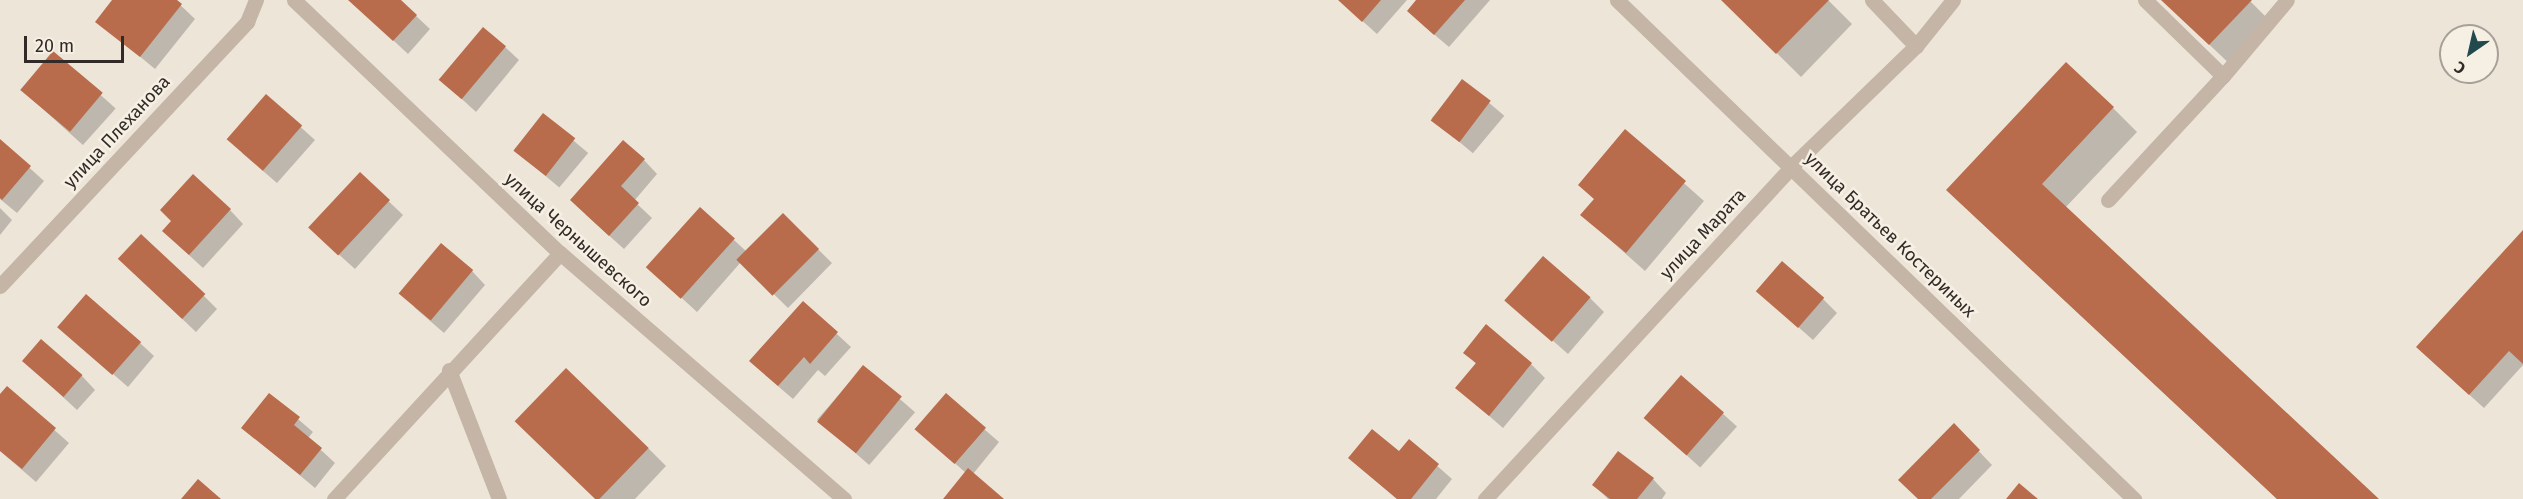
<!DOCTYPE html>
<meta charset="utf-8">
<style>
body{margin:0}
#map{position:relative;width:2523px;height:499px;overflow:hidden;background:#eee5d9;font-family:"Fira Sans",sans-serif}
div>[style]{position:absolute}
.shadow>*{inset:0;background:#0003;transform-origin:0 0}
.building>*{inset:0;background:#b86c4c;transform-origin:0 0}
.lane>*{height:15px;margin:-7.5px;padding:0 7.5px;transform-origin:7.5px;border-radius:7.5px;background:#c4b5a6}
.street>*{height:15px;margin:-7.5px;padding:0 7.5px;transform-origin:7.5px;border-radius:7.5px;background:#c4b5a6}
span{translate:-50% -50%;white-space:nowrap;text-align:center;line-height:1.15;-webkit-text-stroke:5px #f6efe4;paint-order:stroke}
.street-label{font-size:18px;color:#312a26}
.north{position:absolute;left:2439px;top:24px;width:60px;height:60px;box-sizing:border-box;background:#f6efe4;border:2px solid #a7a098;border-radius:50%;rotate:214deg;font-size:16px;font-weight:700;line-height:24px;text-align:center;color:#312a26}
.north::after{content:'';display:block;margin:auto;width:21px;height:27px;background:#21494e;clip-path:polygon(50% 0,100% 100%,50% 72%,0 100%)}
.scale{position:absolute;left:24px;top:36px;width:100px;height:27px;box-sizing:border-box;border:3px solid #312a26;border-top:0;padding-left:8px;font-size:18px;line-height:21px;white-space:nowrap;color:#312a26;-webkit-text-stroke:4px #f6efe4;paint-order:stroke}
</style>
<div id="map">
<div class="shadow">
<i style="clip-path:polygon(114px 0,175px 0,195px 19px,155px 69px,97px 21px)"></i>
<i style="clip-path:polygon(350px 0,399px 0,430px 29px,408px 54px)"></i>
<i style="clip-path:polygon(1339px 0,1407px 0,1377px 34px)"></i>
<i style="clip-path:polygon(1418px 0,1490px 0,1449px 47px,1423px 25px)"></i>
<i style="clip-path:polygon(1723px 0,1828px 0,1852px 24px,1801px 77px)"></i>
<i style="clip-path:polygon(2162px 0,2249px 0,2274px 25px,2234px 68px)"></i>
<i style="clip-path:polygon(505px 47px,519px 60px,476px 112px,441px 80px)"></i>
<i style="left:54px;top:53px;width:83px;height:49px;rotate:42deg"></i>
<i style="left:1463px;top:81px;width:54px;height:49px;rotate:40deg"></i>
<i style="clip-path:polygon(266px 96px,315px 140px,277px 183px,242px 153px)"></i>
<i style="clip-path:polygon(2113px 108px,2137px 132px,2065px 208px,2376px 499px,2277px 499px,1972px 214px)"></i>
<i style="left:543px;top:115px;width:59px;height:45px;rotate:40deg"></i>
<i style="clip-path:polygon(1625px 131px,1704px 201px,1645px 271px,1582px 215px,1595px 200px,1580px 185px)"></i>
<i style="clip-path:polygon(0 141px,44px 181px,17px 213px,0 199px)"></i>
<i style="clip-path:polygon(644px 160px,657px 174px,634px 201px,652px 218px,624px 249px,585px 214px)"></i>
<i style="clip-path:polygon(360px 174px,403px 215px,355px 269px,325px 242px)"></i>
<i style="clip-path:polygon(0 208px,12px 220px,0 235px)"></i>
<i style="clip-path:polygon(230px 210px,243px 224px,203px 268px,178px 245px)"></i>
<i style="clip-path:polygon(783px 215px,832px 263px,788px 308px,741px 262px,697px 312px,649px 268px,734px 240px,747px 252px)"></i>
<i style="clip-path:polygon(2523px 232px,2523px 365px,2484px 408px,2432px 361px)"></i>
<i style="clip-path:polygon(472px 271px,485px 285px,444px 333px,414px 307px)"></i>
<i style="clip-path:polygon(133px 272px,203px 295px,217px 309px,196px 332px)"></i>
<i style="clip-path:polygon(1590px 298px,1604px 312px,1568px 354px,1508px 301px)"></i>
<i style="clip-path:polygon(1823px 299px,1837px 313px,1813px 340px,1772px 304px)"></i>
<i style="clip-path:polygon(803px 303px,851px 347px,825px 376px,818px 370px,793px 399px,765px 375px)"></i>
<i style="clip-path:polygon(59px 327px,140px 343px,154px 356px,128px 387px)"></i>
<i style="clip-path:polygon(1465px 352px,1531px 364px,1545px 378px,1503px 428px,1457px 388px,1477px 365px)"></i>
<i style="clip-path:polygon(24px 361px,82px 376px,95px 390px,77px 410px)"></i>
<i style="left:863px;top:367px;width:69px;height:70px;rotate:41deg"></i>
<i style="left:1682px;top:377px;width:74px;height:55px;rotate:42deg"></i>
<i style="clip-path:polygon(7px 388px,69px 443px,36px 482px,0 451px,0 397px)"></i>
<i style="clip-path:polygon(270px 395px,313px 432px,308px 438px,335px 463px,315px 488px,243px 428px)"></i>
<i style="clip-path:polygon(946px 396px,999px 442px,973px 474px,1002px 499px,945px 499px,966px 473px,917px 430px)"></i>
<i style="clip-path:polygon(1954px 425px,1992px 465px,1959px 499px,1920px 499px)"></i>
<i style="clip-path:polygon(536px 440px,648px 448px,666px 466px,635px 499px,598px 499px)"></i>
<i style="clip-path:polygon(1409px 441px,1452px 479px,1436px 499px,1397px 499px,1350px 458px,1399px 453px)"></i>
<i style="clip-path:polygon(1653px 479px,1666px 493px,1662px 499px,1608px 499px,1594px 485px)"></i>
</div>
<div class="building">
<i style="clip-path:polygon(112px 0,177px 0,182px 4px,140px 57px,95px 22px)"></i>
<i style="clip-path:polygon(348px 0,401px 0,417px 15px,393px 41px)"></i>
<i style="clip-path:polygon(1338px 0,1381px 0,1362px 22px)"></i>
<i style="clip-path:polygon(1416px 0,1465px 0,1434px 35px,1407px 11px)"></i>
<i style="clip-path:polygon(1721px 0,1829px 0,1776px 54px)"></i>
<i style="clip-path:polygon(2161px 0,2252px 0,2209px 45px)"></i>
<i style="left:483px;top:27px;width:30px;height:69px;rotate:40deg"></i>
<i style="left:53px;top:51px;width:65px;height:51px;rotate:40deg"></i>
<i style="clip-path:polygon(2066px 62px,2114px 107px,2042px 184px,2379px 499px,2277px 499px,1946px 190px)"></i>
<i style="left:1462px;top:79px;width:36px;height:52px;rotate:37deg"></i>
<i style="left:266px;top:94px;width:48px;height:60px;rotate:41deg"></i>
<i style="left:543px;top:113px;width:41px;height:48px;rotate:38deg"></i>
<i style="clip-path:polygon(1625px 129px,1686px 181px,1626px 253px,1580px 215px,1594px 199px,1578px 185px)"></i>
<i style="clip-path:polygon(0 139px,31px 166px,2px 200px,0 198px)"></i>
<i style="clip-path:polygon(623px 140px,645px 159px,621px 186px,639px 203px,609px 236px,570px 200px)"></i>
<i style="left:360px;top:172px;width:41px;height:76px;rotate:43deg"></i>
<i style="clip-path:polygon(193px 174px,231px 209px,189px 255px,162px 231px,171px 221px,160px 210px)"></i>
<i style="left:700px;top:207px;width:47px;height:81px;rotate:42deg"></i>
<i style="left:783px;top:213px;width:51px;height:66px;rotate:45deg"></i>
<i style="clip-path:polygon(2523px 230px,2523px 364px,2509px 351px,2469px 395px,2416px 347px)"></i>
<i style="left:141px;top:234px;width:88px;height:34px;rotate:43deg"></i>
<i style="left:441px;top:243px;width:42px;height:66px;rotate:40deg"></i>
<i style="left:1543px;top:256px;width:63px;height:59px;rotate:41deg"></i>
<i style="left:1782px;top:261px;width:56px;height:40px;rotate:41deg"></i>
<i style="left:86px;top:294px;width:73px;height:44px;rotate:41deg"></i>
<i style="clip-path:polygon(803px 301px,838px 332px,810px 364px,804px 357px,778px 386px,749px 361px)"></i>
<i style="clip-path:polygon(1486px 324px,1532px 363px,1489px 416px,1455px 388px,1476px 363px,1463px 353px)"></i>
<i style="left:41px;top:339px;width:55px;height:29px;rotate:41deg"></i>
<i style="left:863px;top:365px;width:50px;height:73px;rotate:39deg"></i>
<i style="left:566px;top:368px;width:115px;height:74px;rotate:44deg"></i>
<i style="left:1681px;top:375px;width:57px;height:57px;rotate:41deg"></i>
<i style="clip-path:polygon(7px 386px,56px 428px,22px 469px,0 451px,0 394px)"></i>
<i style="clip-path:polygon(269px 393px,300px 417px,294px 425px,322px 448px,300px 475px,241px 428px)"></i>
<i style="left:946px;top:393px;width:53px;height:48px;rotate:41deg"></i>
<i style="clip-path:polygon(1954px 423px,1980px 450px,1931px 499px,1918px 499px,1898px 480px)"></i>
<i style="clip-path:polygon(1372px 429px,1399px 451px,1409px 439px,1439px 464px,1411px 499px,1397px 499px,1348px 458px)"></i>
<i style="clip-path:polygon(1618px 451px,1654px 478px,1637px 499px,1610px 499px,1592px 485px)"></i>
<i style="clip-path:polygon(968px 468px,1004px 499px,943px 499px)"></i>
<i style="clip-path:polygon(198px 479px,221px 499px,181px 499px)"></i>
<i style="clip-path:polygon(2019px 483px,2038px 499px,2006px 499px)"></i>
</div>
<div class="lane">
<i style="left:1872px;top:0;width:64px;rotate:46.3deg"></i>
<i style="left:2223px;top:76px;width:99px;rotate:-49.9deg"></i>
<i style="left:2108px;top:200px;width:169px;rotate:-47.2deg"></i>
<i style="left:2223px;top:76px;width:109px;rotate:-135.7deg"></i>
<i style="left:449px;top:370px;width:138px;rotate:68.8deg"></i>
</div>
<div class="street">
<i style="left:294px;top:0;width:367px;rotate:43.6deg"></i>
<i style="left:560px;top:253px;width:376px;rotate:40.9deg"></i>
<i style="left:1617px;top:0;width:719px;rotate:43.99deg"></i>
<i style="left:0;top:286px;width:362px;rotate:-46.9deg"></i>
<i style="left:247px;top:22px;width:24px;rotate:-68deg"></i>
<i style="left:334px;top:499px;width:334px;rotate:-47.4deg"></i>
<i style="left:1485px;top:499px;width:452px;rotate:-47.3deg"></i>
<i style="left:1791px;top:167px;width:174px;rotate:-44.1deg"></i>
<i style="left:1916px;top:46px;width:59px;rotate:-51.2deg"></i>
</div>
<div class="street-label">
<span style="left:117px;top:132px;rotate:-47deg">улица Плеханова</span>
<span style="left:1703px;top:234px;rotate:-47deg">улица Марата</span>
<span style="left:1890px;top:235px;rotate:44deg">улица Братьев Костериных</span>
<span style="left:578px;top:240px;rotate:42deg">улица Чернышевского</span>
</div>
<div class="north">С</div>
<div class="scale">20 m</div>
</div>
